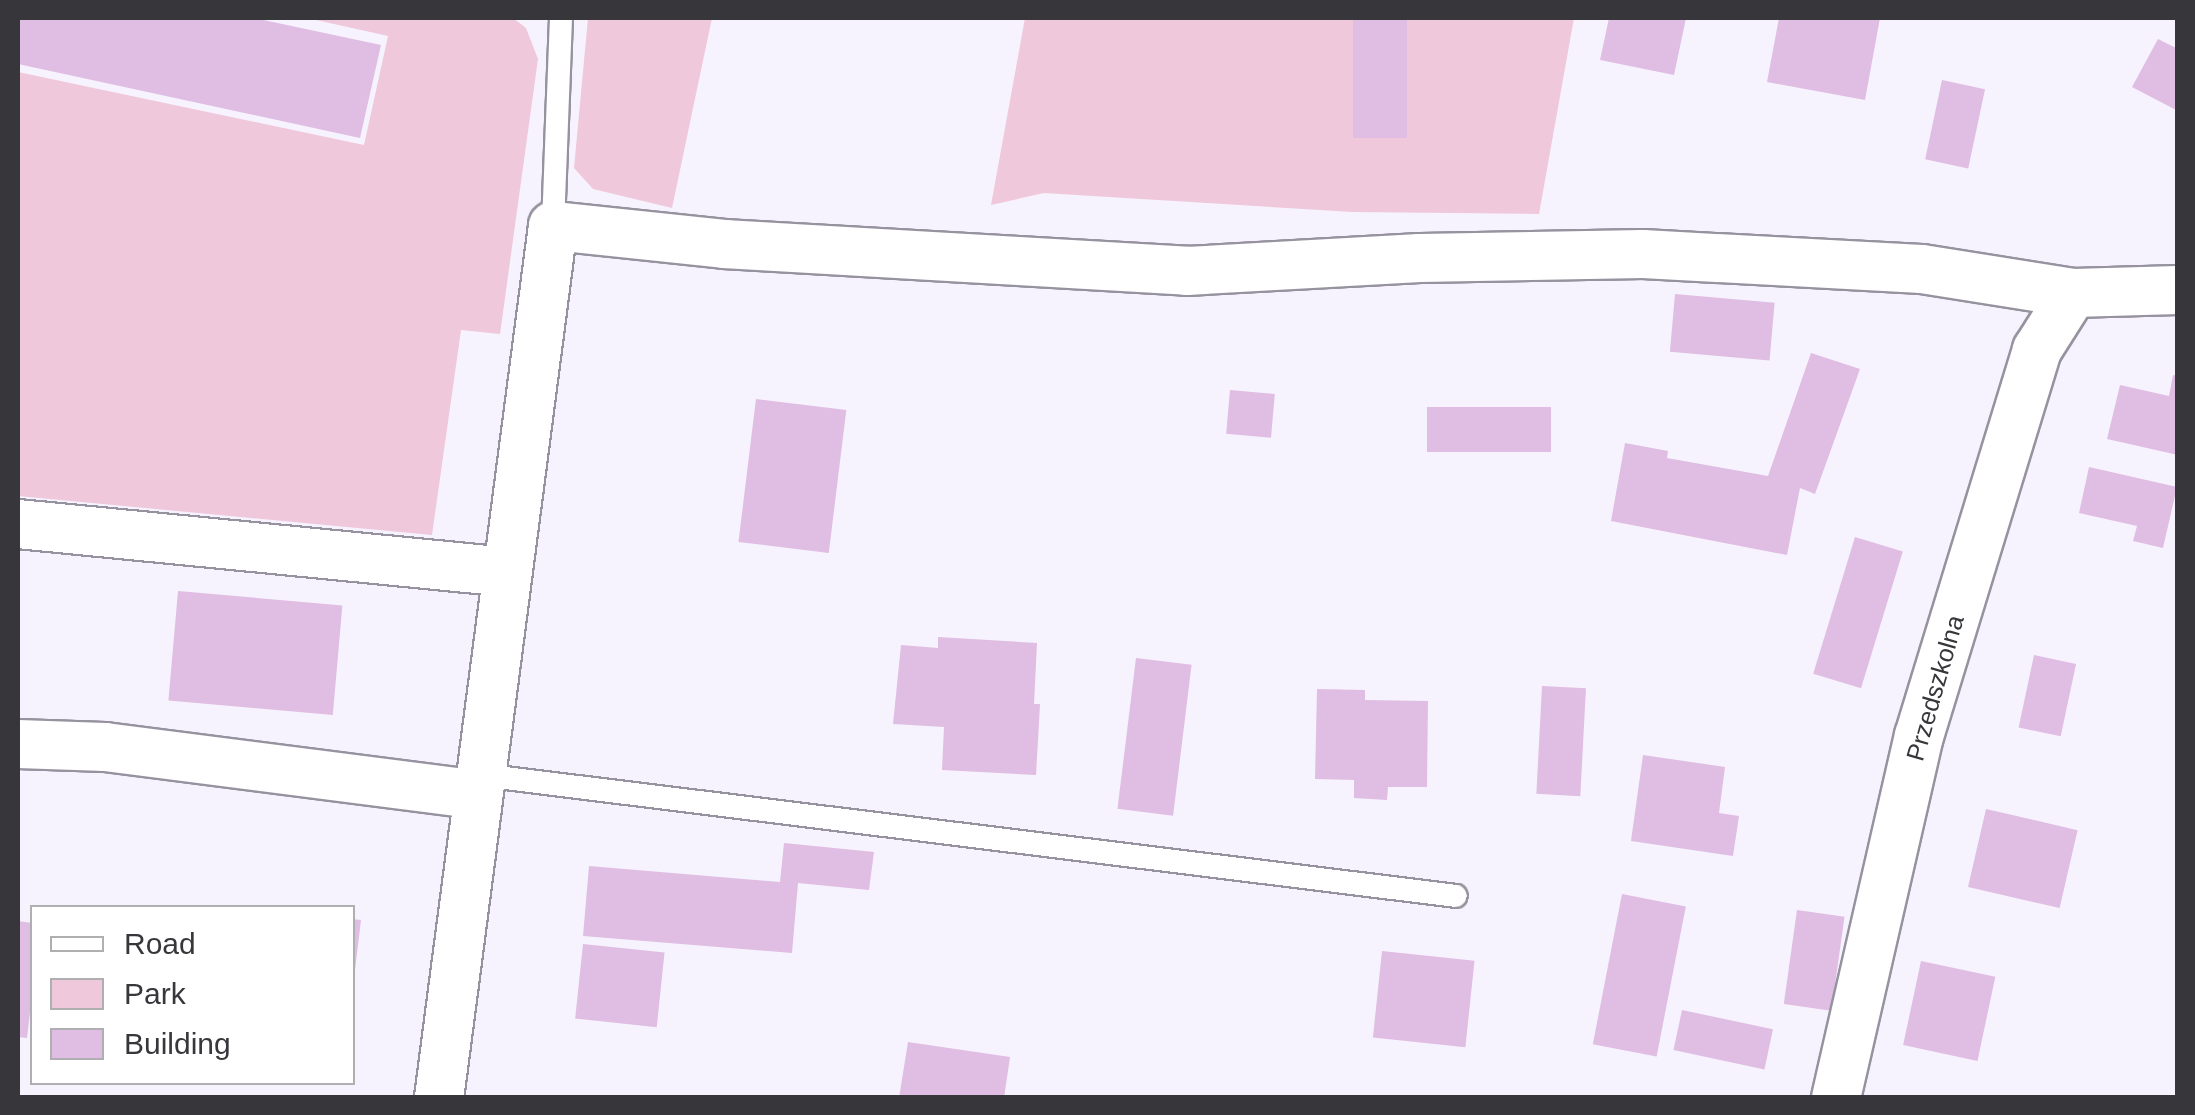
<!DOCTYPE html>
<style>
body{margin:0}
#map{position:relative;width:2195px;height:1115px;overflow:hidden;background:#f6f3fe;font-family:Arial,sans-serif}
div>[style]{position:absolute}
.green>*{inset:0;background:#efc8db}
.building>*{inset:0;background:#e0bde3;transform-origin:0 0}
.roads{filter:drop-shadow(2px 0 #96929f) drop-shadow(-2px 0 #96929f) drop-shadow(0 2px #96929f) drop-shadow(0 -2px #96929f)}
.service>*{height:22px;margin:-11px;padding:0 11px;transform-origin:11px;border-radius:11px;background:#fff}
.minor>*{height:48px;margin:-24px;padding:0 24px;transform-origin:24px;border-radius:24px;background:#fff}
span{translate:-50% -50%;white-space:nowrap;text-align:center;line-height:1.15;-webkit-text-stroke:10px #fff;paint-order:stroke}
.street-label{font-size:25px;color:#37363b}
.frame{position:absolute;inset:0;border:20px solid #37363b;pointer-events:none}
.legend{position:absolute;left:30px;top:905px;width:325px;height:180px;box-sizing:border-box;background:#fff;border:2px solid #afafb1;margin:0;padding:12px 18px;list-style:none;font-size:30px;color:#37363b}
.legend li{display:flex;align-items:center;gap:20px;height:50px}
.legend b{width:50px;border:2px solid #afafb1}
</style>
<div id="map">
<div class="green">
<i style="clip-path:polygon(307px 18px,513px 18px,526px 28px,538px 59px,500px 334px,461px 330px,432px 535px,18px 496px,18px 72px,364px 145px,388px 36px)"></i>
<i style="clip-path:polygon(588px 18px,712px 18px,672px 208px,593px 189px,574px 168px)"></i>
<i style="clip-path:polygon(1025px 18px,1574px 18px,1539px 214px,1353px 212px,1044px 193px,991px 205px)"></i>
</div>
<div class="building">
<i style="clip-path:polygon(19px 18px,254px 18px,381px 45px,360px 138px,18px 64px)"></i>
<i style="left:1353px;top:18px;width:54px;height:120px"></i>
<i style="clip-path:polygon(1609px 18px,1686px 18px,1674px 75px,1600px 60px)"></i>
<i style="clip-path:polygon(1779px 18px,1880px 18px,1865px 100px,1767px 82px)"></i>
<i style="clip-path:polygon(2158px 39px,2178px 49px,2178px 111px,2132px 87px)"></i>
<i style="left:1942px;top:80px;width:44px;height:81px;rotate:12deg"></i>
<i style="left:1675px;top:294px;width:100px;height:58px;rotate:5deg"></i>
<i style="clip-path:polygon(1811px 353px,1860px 369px,1815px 494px,1800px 488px,1787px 555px,1611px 521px,1625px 443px,1668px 451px,1667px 458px,1768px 476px)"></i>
<i style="clip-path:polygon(2173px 375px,2178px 376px,2178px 455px,2107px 439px,2120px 385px,2169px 396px)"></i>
<i style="left:1230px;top:390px;width:45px;height:44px;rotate:5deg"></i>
<i style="left:756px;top:399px;width:91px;height:144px;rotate:7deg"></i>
<i style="left:1427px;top:407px;width:124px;height:45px"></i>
<i style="clip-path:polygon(2089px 467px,2177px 487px,2163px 548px,2133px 541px,2137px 526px,2079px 513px)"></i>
<i style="left:1855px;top:537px;width:50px;height:143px;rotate:17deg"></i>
<i style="left:178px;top:591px;width:165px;height:110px;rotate:5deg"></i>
<i style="clip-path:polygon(938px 637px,1037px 643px,1034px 704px,1040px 704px,1036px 775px,942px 770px,944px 727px,893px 724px,901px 645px,938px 648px)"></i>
<i style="left:2034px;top:655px;width:43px;height:74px;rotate:12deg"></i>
<i style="left:1136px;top:658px;width:56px;height:152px;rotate:7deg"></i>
<i style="left:1542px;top:686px;width:44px;height:108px;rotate:3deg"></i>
<i style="clip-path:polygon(1317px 689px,1365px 690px,1365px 700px,1428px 701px,1427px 787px,1388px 787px,1387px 800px,1354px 798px,1354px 780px,1315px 779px)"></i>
<i style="clip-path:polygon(1643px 755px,1725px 767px,1719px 813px,1739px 816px,1733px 856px,1631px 841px)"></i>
<i style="left:1986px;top:809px;width:94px;height:80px;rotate:13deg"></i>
<i style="clip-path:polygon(784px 843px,874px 852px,869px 890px,798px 883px,792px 953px,583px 936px,589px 866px,780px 882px)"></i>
<i style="left:1622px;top:894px;width:65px;height:153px;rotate:11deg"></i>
<i style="left:1797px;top:910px;width:48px;height:95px;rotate:8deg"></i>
<i style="clip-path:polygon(352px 919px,361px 920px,355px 970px,352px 970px)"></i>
<i style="clip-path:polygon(18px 921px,32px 923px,32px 995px,27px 1038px,18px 1037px)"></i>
<i style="left:583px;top:944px;width:82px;height:75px;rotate:6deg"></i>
<i style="left:1382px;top:951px;width:93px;height:87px;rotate:6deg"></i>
<i style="left:1921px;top:961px;width:76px;height:86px;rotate:12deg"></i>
<i style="left:1682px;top:1010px;width:93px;height:41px;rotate:12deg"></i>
<i style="clip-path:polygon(908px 1042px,1010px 1057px,1004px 1098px,899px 1098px)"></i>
</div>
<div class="roads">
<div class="service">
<i style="left:553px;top:226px;width:208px;rotate:-87.8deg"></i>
<i style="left:481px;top:775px;width:982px;rotate:7.07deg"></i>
</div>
<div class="minor">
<i style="left:18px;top:524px;width:492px;rotate:5.6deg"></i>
<i style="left:18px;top:744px;width:87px;rotate:2deg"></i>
<i style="left:105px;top:747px;width:376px;rotate:7.3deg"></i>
<i style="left:439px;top:1098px;width:879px;rotate:-82.55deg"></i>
<i style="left:553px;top:226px;width:172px;rotate:6deg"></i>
<i style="left:724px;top:244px;width:464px;rotate:3.3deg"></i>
<i style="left:1187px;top:271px;width:233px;rotate:-3.2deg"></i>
<i style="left:1420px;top:258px;width:223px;rotate:-1deg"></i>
<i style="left:1643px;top:254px;width:279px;rotate:3.1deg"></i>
<i style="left:1922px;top:269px;width:153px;rotate:9deg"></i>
<i style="left:2073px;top:293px;width:105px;rotate:-1.6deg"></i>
<i style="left:1836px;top:1098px;width:371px;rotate:-77.1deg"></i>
<i style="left:1919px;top:736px;width:404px;rotate:-73deg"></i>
<i style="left:2037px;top:350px;width:67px;rotate:-57.7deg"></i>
</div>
</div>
<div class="street-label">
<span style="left:1935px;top:688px;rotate:-74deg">Przedszkolna</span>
</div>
<div class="frame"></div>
<ul class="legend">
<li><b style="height:12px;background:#fff"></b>Road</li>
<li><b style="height:28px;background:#efc8db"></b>Park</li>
<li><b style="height:28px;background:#e0bde3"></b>Building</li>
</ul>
</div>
